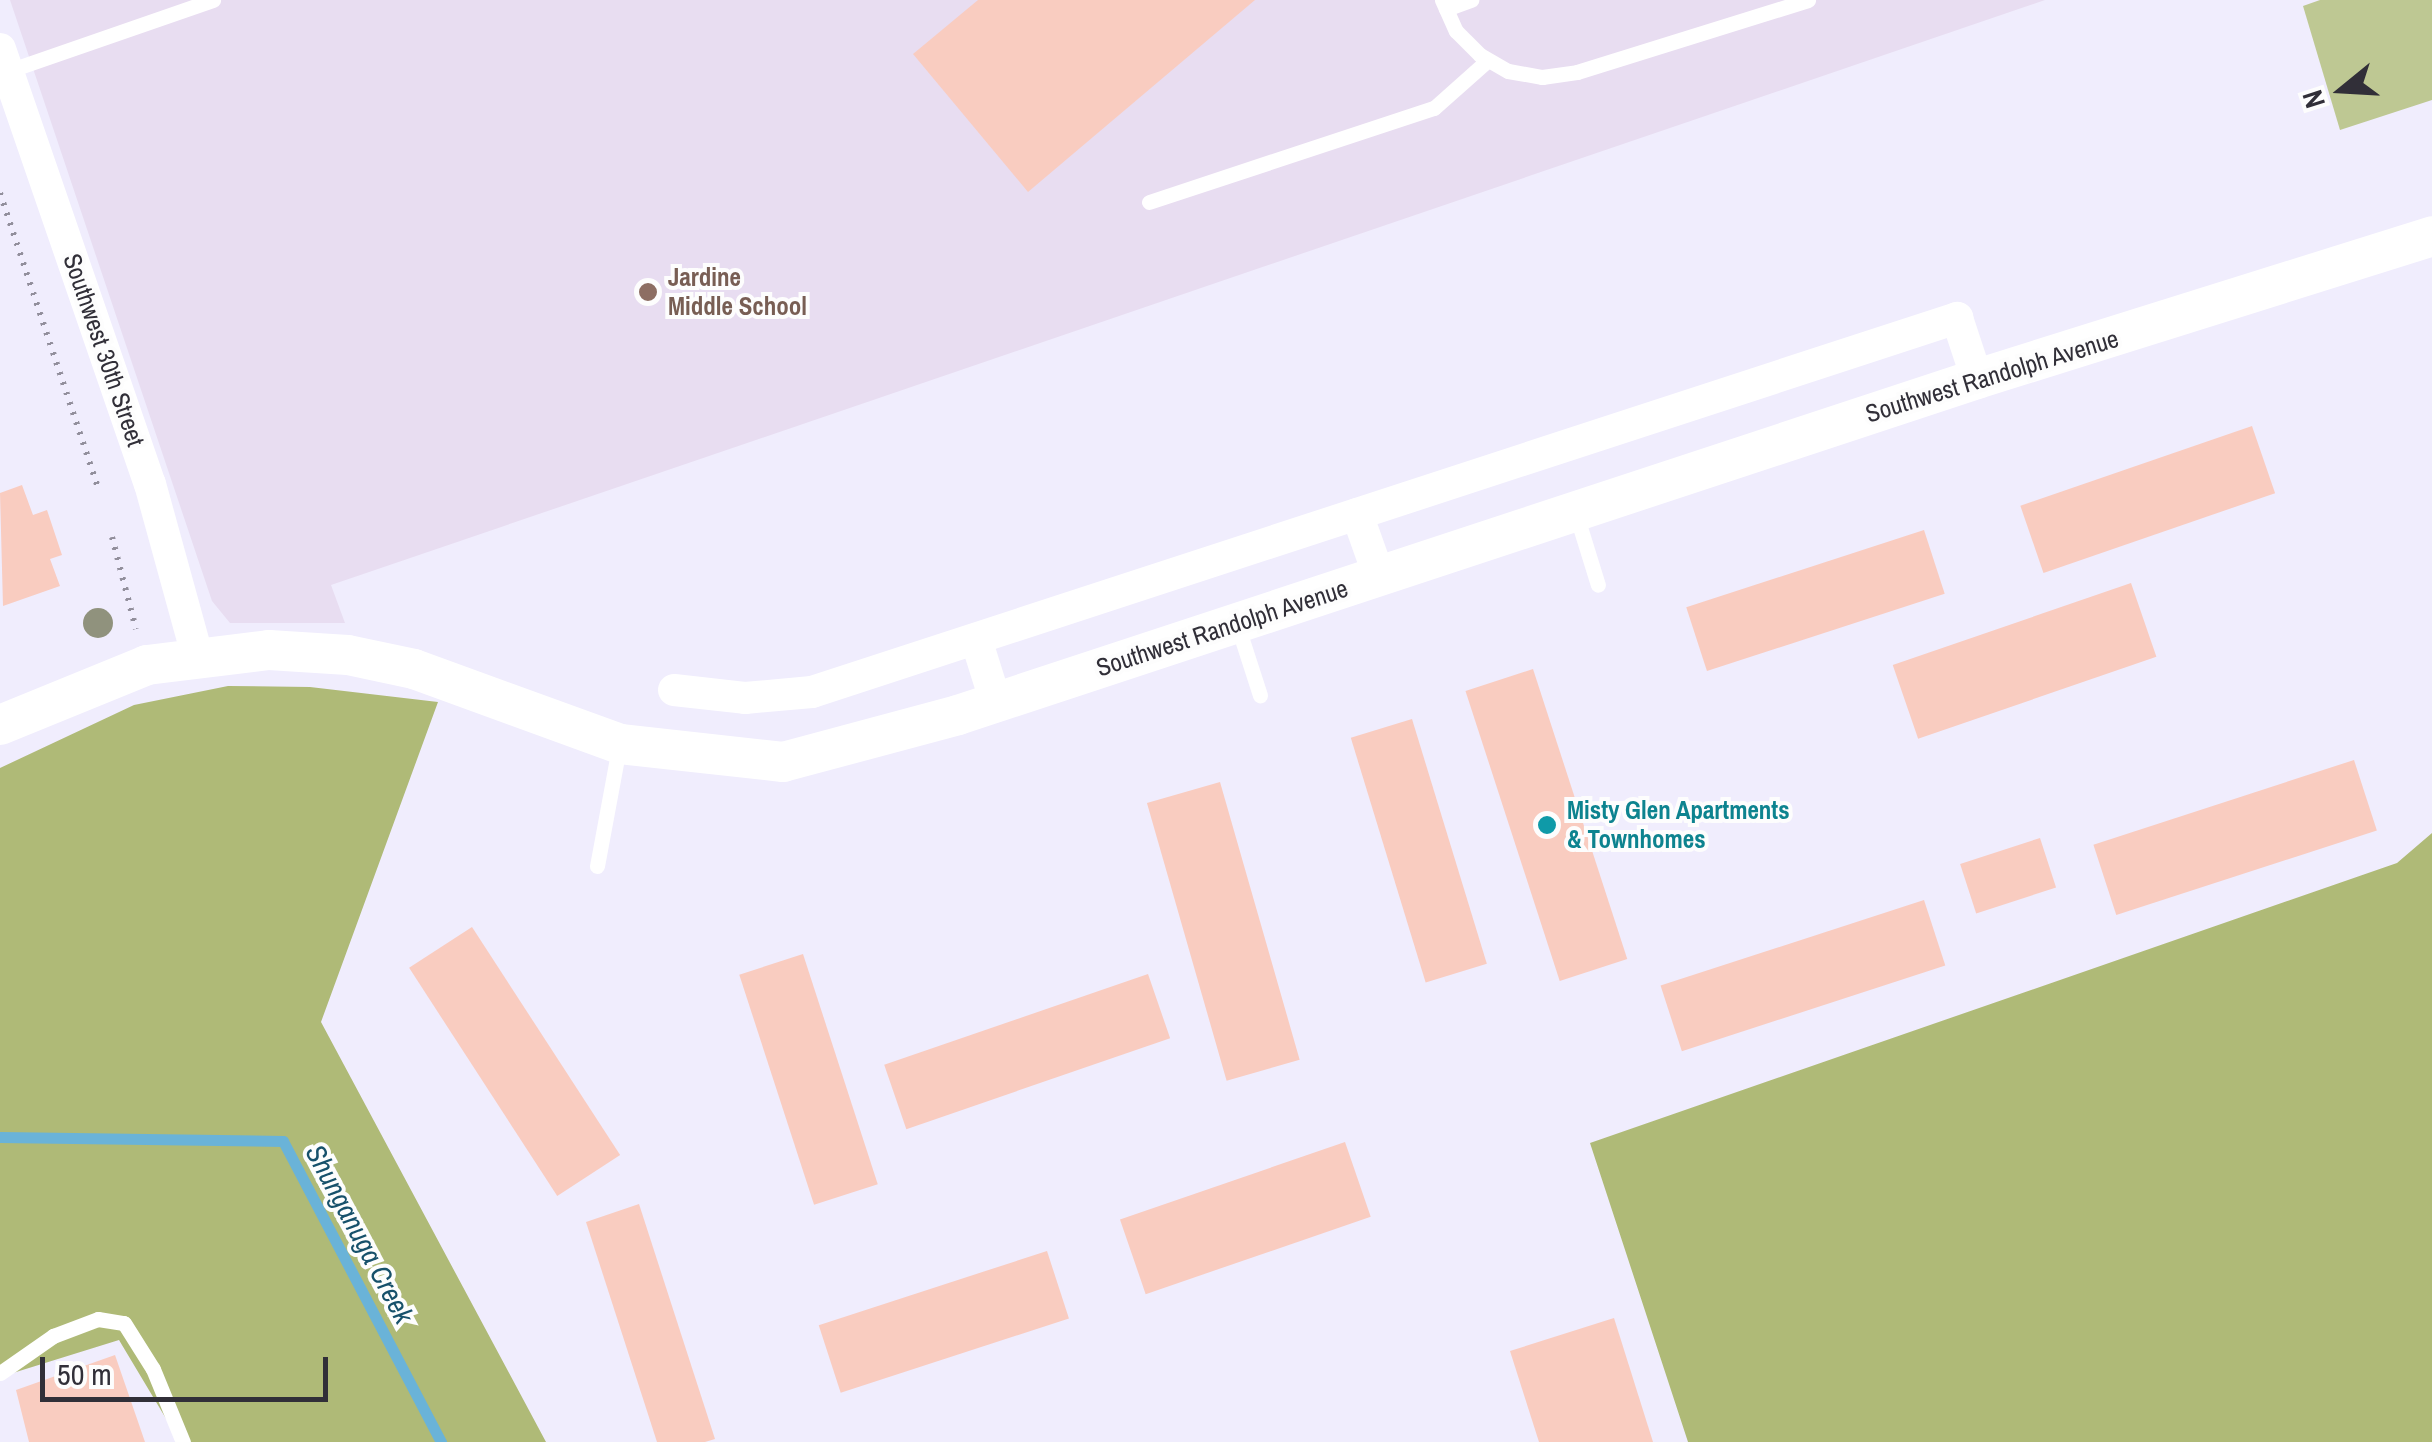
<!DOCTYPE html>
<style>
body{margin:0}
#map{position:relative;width:2432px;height:1442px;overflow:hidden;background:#f0edfd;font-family:"Archivo Narrow",sans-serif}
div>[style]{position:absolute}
.education>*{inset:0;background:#e8ddf1}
.green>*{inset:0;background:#bec893}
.forest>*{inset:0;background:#afba77}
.stream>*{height:11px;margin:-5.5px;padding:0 5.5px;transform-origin:5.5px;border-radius:5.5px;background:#6ab3d8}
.building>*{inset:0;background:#f9ccc0;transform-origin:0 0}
.path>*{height:6px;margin-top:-3px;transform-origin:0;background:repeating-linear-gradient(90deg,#928f9c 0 2.5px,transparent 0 10.5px)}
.service>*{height:15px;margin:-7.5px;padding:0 7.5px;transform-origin:7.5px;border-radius:7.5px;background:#fff}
.minor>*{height:32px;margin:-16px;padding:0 16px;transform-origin:16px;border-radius:16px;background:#fff}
.tertiary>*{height:40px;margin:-20px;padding:0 20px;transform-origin:20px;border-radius:20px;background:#fff}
.trees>*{width:30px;height:30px;margin:-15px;border-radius:50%;background:#90927d}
.dots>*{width:28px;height:28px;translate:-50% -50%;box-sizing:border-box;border:5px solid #fdfdfd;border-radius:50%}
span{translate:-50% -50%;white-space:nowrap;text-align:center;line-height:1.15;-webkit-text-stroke:8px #fdfdfd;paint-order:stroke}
.education-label{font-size:25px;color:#785e54;font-weight:700}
.left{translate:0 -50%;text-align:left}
.street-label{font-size:25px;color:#312f38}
.culture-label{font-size:25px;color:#0d838f;font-weight:700}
.water-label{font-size:28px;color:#17516b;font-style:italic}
.north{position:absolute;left:2292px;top:40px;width:100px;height:100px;-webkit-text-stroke:8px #fdfdfd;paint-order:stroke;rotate:252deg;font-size:28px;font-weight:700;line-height:40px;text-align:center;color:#312f38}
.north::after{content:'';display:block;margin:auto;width:35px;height:45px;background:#312f38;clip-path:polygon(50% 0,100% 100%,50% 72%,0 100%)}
.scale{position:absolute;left:40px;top:1357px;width:288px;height:45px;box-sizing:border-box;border:5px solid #312f38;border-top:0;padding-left:12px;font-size:30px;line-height:35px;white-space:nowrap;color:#312f38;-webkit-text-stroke:8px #fdfdfd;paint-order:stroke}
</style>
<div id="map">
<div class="education">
<i style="clip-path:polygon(10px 0,2045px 0,331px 585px,345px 623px,230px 623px,212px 601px)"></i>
</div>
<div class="green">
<i style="clip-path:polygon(2320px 0,2432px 0,2432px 100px,2340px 130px,2303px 6px)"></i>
</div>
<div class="forest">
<i style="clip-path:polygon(228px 686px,310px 687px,438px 702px,321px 1022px,546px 1442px,180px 1442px,119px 1340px,0 1377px,0 768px,134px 705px)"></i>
<i style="clip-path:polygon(2432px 833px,2432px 1442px,1688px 1442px,1590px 1143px,2397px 863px)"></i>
</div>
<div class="stream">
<i style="left:0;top:1137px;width:283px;rotate:0.8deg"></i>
<i style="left:283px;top:1141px;width:340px;rotate:62.3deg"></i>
</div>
<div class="building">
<i style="clip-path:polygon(978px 0,1255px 0,1028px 192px,913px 54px)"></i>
<i style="left:2252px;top:426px;width:71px;height:245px;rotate:71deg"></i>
<i style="clip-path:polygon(22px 485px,33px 515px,47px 510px,62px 555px,50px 559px,60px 586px,3px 606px,0 493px)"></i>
<i style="left:1924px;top:530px;width:67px;height:250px;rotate:72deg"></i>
<i style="left:2131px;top:583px;width:78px;height:252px;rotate:71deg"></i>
<i style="left:1533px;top:669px;width:305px;height:71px;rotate:72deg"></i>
<i style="left:1412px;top:719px;width:256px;height:64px;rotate:73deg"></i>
<i style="left:2354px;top:760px;width:74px;height:274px;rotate:72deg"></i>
<i style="left:1220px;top:782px;width:289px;height:76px;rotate:74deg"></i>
<i style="left:2040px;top:838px;width:52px;height:84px;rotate:72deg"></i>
<i style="left:1924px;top:900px;width:69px;height:277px;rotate:72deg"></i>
<i style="left:472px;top:927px;width:272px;height:75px;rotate:57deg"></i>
<i style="left:803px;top:954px;width:242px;height:67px;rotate:72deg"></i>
<i style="left:1148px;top:974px;width:68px;height:279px;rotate:71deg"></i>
<i style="left:1345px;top:1142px;width:79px;height:238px;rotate:71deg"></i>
<i style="clip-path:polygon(639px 1204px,715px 1439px,705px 1442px,657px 1442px,586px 1222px)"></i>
<i style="left:1047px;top:1251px;width:71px;height:240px;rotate:72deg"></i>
<i style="clip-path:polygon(1614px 1318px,1653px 1442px,1539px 1442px,1510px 1351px)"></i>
<i style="clip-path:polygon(115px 1355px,145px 1442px,29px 1442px,16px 1390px)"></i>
</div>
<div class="path">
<i style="left:0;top:193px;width:314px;rotate:71.6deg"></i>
<i style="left:112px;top:537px;width:95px;rotate:75.4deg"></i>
</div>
<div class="service">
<i style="left:1442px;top:0;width:34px;rotate:66deg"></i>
<i style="left:1456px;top:31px;width:34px;rotate:45deg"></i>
<i style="left:1480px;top:55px;width:32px;rotate:30deg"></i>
<i style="left:1508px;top:71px;width:35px;rotate:10deg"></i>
<i style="left:1542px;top:77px;width:35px;rotate:-8deg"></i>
<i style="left:1577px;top:72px;width:242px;rotate:-17.3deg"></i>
<i style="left:1446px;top:9px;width:27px;rotate:-20deg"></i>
<i style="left:8px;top:71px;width:217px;rotate:-19.1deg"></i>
<i style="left:1149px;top:202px;width:300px;rotate:-18.3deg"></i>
<i style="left:1434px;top:108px;width:72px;rotate:-41.6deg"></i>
<i style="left:1576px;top:514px;width:74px;rotate:72.8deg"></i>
<i style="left:1237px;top:624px;width:75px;rotate:72.1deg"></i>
<i style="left:597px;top:866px;width:121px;rotate:-79.5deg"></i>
<i style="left:0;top:1373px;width:65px;rotate:-34.9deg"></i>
<i style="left:53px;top:1336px;width:48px;rotate:-20.7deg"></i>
<i style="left:98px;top:1319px;width:26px;rotate:9deg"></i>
<i style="left:124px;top:1323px;width:54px;rotate:57.8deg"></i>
<i style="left:153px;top:1369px;width:79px;rotate:67.7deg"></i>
</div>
<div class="minor">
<i style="left:0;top:49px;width:460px;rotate:71deg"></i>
<i style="left:150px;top:484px;width:177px;rotate:74.6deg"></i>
<i style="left:1357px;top:514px;width:66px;rotate:70.5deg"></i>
<i style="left:976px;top:639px;width:67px;rotate:72.6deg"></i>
<i style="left:674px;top:690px;width:71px;rotate:6.4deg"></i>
<i style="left:745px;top:698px;width:67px;rotate:-5.1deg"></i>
<i style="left:812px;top:692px;width:1205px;rotate:-18.09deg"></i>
<i style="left:1957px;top:318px;width:64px;rotate:71.8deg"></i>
</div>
<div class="tertiary">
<i style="left:0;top:725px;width:159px;rotate:-22.2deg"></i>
<i style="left:147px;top:665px;width:123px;rotate:-7deg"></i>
<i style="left:269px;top:650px;width:79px;rotate:3.6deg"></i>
<i style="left:348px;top:655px;width:67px;rotate:12deg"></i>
<i style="left:414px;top:669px;width:219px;rotate:20deg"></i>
<i style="left:620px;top:744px;width:164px;rotate:6.3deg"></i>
<i style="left:783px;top:762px;width:181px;rotate:-15deg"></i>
<i style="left:958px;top:715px;width:1073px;rotate:-18.25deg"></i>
<i style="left:1977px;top:379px;width:477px;rotate:-17.4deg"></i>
</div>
<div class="trees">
<i style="left:98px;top:623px"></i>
</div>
<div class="dots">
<i style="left:648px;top:292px;background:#8d6e63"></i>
<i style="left:1547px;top:825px;background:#0f9aa8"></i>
</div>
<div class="education-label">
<span class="left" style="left:668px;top:292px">Jardine<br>Middle School</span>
</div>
<div class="street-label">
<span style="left:104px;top:350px;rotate:71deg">Southwest 30th Street</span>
<span style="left:1992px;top:376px;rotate:-17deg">Southwest Randolph Avenue</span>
<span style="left:1222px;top:628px;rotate:-18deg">Southwest Randolph Avenue</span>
</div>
<div class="culture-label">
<span class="left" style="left:1567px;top:825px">Misty Glen Apartments<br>&amp; Townhomes</span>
</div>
<div class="water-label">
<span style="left:360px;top:1234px;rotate:62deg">Shunganuga Creek</span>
</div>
<div class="north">N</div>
<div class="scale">50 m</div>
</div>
